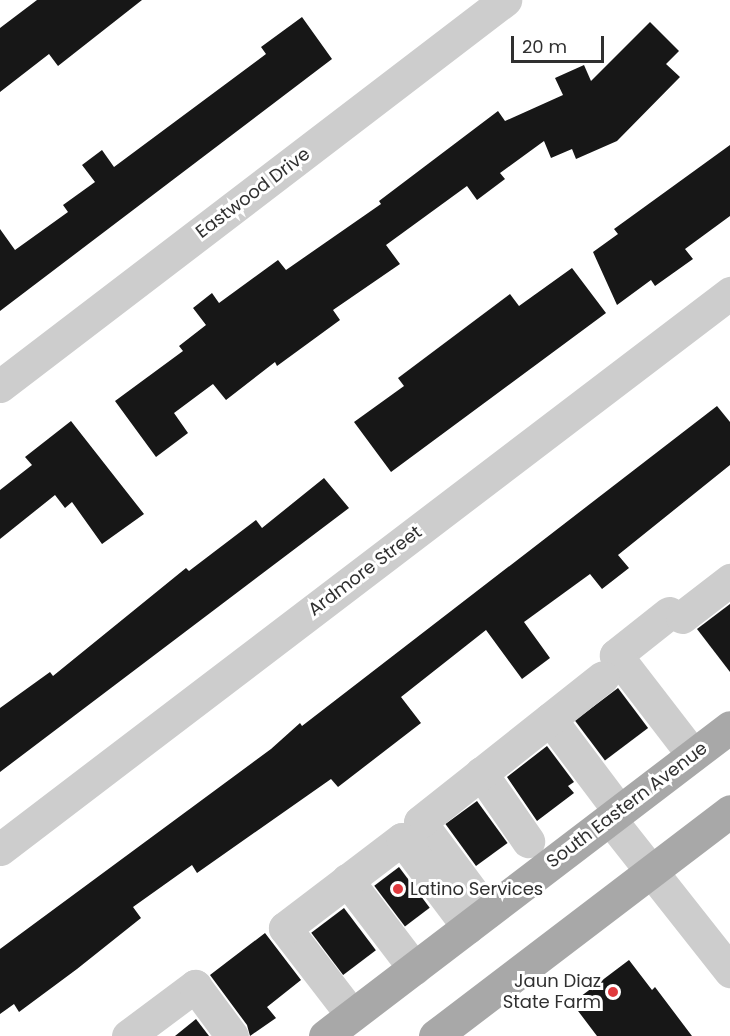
<!DOCTYPE html>
<style>
body{margin:0}
#map{position:relative;width:730px;height:1036px;overflow:hidden;background:#fff;font-family:Poppins,sans-serif}
div>[style]{position:absolute}
.building>*{inset:0;background:#171717;transform-origin:0 0}
.minor>*{height:33px;margin:-16.5px;padding:0 16.5px;transform-origin:16.5px;border-radius:16.5px;background:#cdcdcd}
.major>*{height:33px;margin:-16.5px;padding:0 16.5px;transform-origin:16.5px;border-radius:16.5px;background:#a8a8a8}
.dots>*{width:16px;height:16px;translate:-50% -50%;box-sizing:border-box;border:3px solid #fff;border-radius:50%}
span{translate:-50% -50%;white-space:nowrap;text-align:center;line-height:1.15;-webkit-text-stroke:6px #fff;paint-order:stroke}
.street-label{font-size:18px;color:#303030}
.poi-label{font-size:18px;color:#303030}
.left{translate:0 -50%;text-align:left}
.right{translate:-100% -50%;text-align:right}
.scale{position:absolute;left:511px;top:36px;width:93px;height:27px;box-sizing:border-box;border:3px solid #303030;border-top:0;padding-left:8px;font-size:18px;line-height:21px;white-space:nowrap;color:#303030;-webkit-text-stroke:4px #fff;paint-order:stroke}
</style>
<div id="map">
<div class="building">
<i style="clip-path:polygon(37px 0,142px 0,58px 66px,49px 54px,0 92px,0 28px)"></i>
<i style="clip-path:polygon(302px 17px,332px 59px,0 311px,0 229px,15px 250px,68px 212px,63px 205px,95px 182px,82px 165px,102px 150px,114px 167px,266px 54px,261px 47px)"></i>
<i style="clip-path:polygon(650px 22px,679px 51px,666px 64px,680px 77px,617px 141px,576px 159px,572px 149px,551px 158px,544px 141px,500px 173px,505px 179px,477px 200px,467px 186px,386px 245px,400px 264px,333px 310px,340px 320px,277px 366px,275px 362px,226px 400px,213px 384px,174px 413px,188px 433px,156px 457px,115px 401px,183px 351px,179px 346px,206px 325px,193px 308px,212px 293px,219px 303px,278px 260px,286px 270px,381px 204px,379px 201px,498px 111px,505px 121px,563px 95px,555px 78px,584px 65px,591px 81px)"></i>
<i style="clip-path:polygon(730px 145px,730px 216px,685px 249px,693px 259px,655px 286px,651px 280px,617px 305px,593px 252px,618px 234px,614px 229px)"></i>
<i style="clip-path:polygon(572px 268px,606px 313px,391px 472px,354px 422px,404px 386px,398px 378px,510px 294px,519px 306px)"></i>
<i style="clip-path:polygon(717px 406px,730px 422px,730px 465px,618px 555px,629px 568px,602px 589px,590px 574px,524px 622px,550px 658px,522px 679px,486px 630px,401px 697px,421px 723px,338px 787px,331px 779px,197px 873px,192px 865px,133px 907px,141px 918px,77px 969px,19px 1012px,14px 1004px,0 1014px,0 949px,271px 749px,300px 723px,302px 726px)"></i>
<i style="clip-path:polygon(71px 421px,144px 514px,102px 544px,72px 502px,65px 508px,55px 495px,0 539px,0 490px,32px 465px,25px 457px)"></i>
<i style="clip-path:polygon(324px 478px,349px 508px,0 772px,0 708px,50px 672px,53px 676px,186px 568px,189px 571px,256px 520px,262px 528px)"></i>
<i style="clip-path:polygon(730px 604px,730px 672px,697px 629px)"></i>
<i style="left:618px;top:688px;width:50px;height:54px;rotate:53deg"></i>
<i style="clip-path:polygon(547px 746px,574px 782px,568px 786px,574px 793px,537px 821px,507px 777px)"></i>
<i style="left:477px;top:801px;width:52px;height:39px;rotate:54deg"></i>
<i style="left:399px;top:867px;width:51px;height:31px;rotate:53deg"></i>
<i style="left:344px;top:908px;width:53px;height:41px;rotate:53deg"></i>
<i style="clip-path:polygon(265px 933px,301px 980px,267px 1007px,276px 1018px,250px 1036px,247px 1025px,210px 975px)"></i>
<i style="clip-path:polygon(629px 960px,652px 990px,655px 987px,692px 1036px,597px 1036px,572px 1003px)"></i>
<i style="clip-path:polygon(196px 1019px,209px 1036px,175px 1036px)"></i>
</div>
<div class="minor">
<i style="left:0;top:386px;width:636px;rotate:-37.39deg"></i>
<i style="left:669px;top:613px;width:68px;rotate:141.6deg"></i>
<i style="left:616px;top:655px;width:126px;rotate:52.4deg"></i>
<i style="left:682px;top:617px;width:61px;rotate:-37.6deg"></i>
<i style="left:550px;top:719px;width:115px;rotate:53.1deg"></i>
<i style="left:481px;top:773px;width:83px;rotate:55.3deg"></i>
<i style="left:610px;top:819px;width:194px;rotate:51.7deg"></i>
<i style="left:0;top:849px;width:918px;rotate:-37.29deg"></i>
<i style="left:347px;top:880px;width:111px;rotate:52.7deg"></i>
<i style="left:487px;top:912px;width:112px;rotate:-126.7deg"></i>
<i style="left:420px;top:822px;width:233px;rotate:-38.4deg"></i>
<i style="left:352px;top:1015px;width:110px;rotate:-127.6deg"></i>
<i style="left:285px;top:928px;width:147px;rotate:-37.3deg"></i>
<i style="left:402px;top:839px;width:110px;rotate:53.1deg"></i>
<i style="left:128px;top:1036px;width:84px;rotate:-36.7deg"></i>
<i style="left:195px;top:986px;width:62px;rotate:53.5deg"></i>
</div>
<div class="major">
<i style="left:325px;top:1036px;width:509px;rotate:-37.34deg"></i>
<i style="left:435px;top:1036px;width:371px;rotate:-37.3deg"></i>
</div>
<div class="dots">
<i style="left:398px;top:889px;background:#e03a3e"></i>
<i style="left:613px;top:992px;background:#e03a3e"></i>
</div>
<div class="street-label">
<span style="left:253px;top:193px;rotate:-37deg">Eastwood Drive</span>
<span style="left:365px;top:571px;rotate:-37deg">Ardmore Street</span>
<span style="left:627px;top:805px;rotate:-37deg">South Eastern Avenue</span>
</div>
<div class="poi-label">
<span class="left" style="left:410px;top:889px">Latino Services</span>
<span class="right" style="left:601px;top:992px">Jaun Diaz<br>State Farm</span>
</div>
<div class="scale">20 m</div>
</div>
